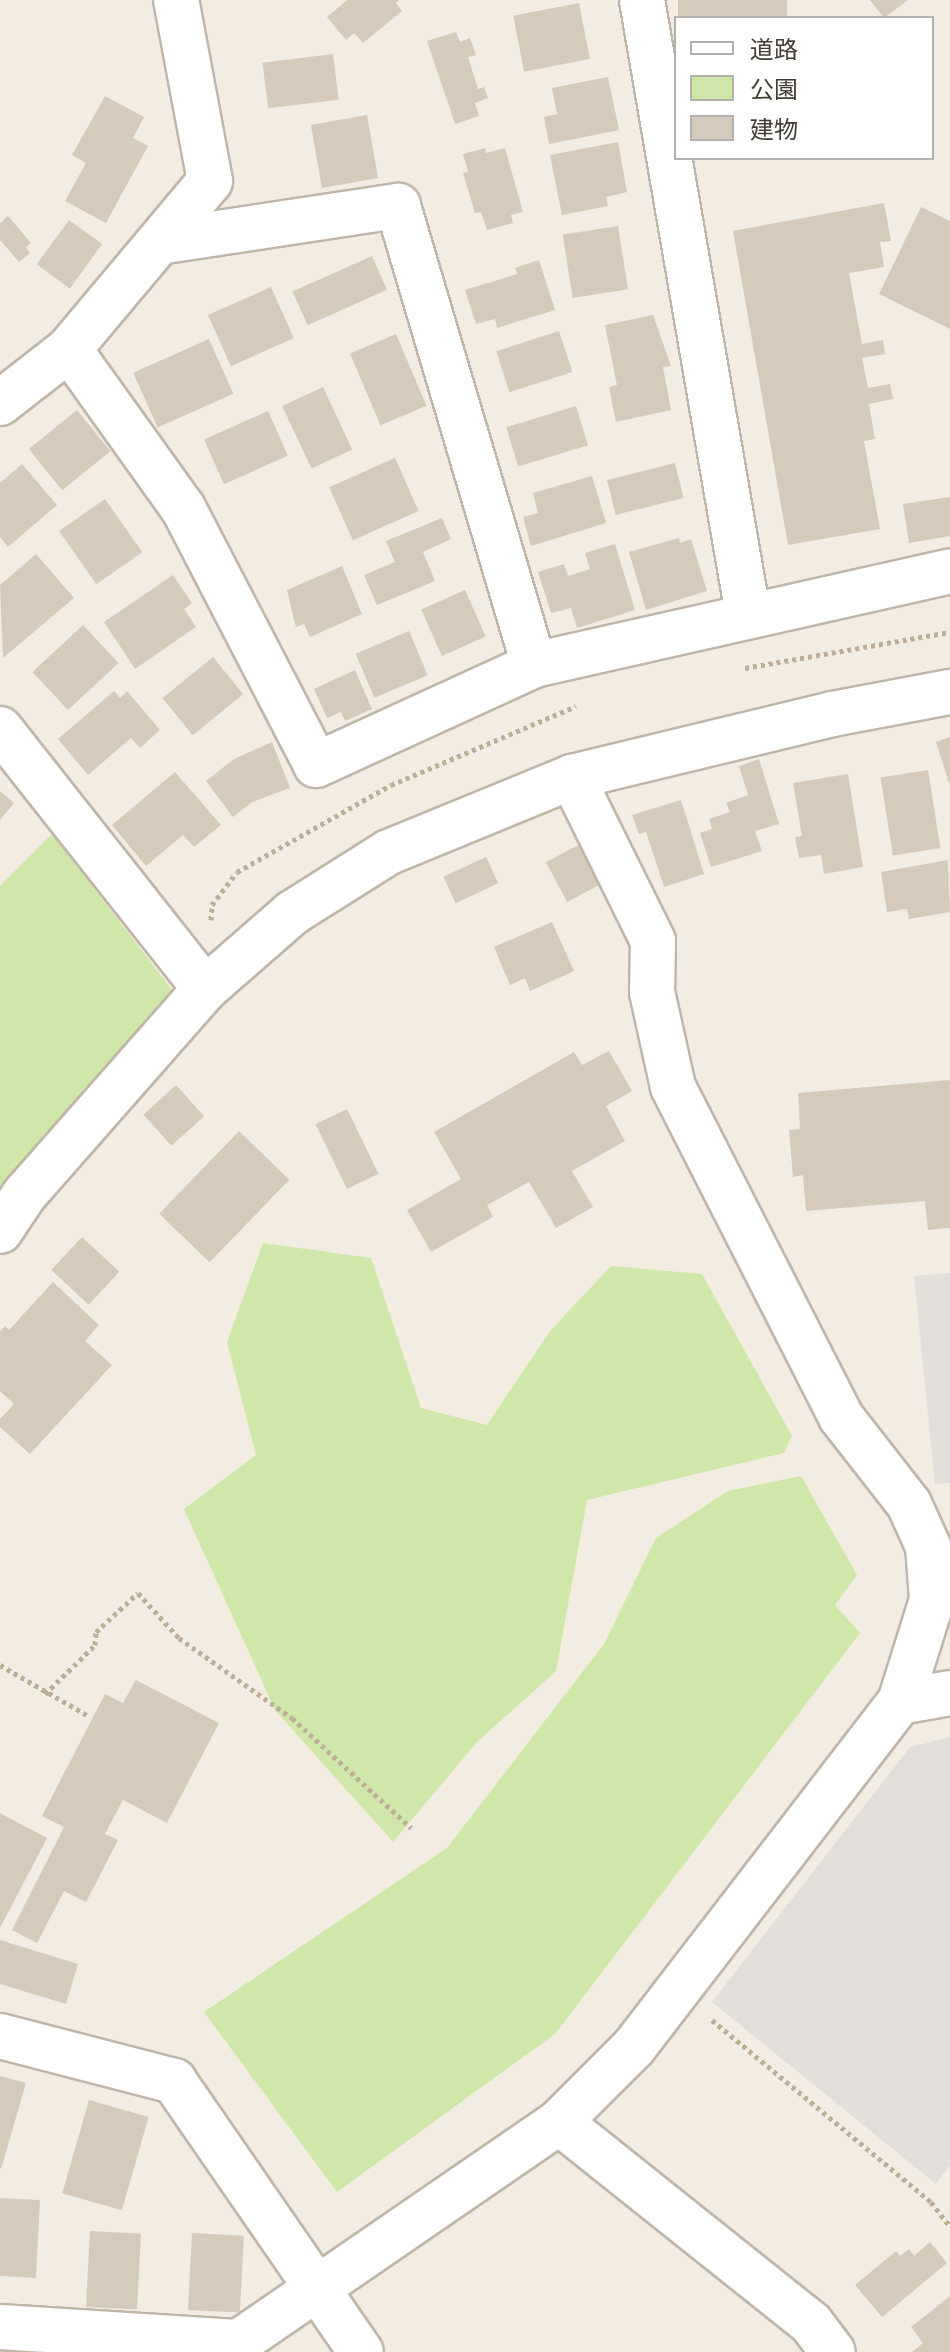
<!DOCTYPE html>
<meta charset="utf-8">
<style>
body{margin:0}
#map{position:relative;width:950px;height:2352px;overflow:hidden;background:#f2ece2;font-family:"Nunito Sans","Noto Sans JP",sans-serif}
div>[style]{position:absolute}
.green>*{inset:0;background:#cfe8a9}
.parking>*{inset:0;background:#e2dfdb}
.building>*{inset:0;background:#d6caba;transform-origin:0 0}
.path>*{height:5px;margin-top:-2.5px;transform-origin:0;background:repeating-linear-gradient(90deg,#bfae96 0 4px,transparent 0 8px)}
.roads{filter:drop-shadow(2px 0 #c0b6a8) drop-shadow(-2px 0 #c0b6a8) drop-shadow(0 2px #c0b6a8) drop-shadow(0 -2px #c0b6a8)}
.minor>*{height:44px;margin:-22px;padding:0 22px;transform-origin:22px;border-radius:22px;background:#fff}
span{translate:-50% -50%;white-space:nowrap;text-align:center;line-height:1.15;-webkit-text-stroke:6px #fff;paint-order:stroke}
.legend{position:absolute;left:674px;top:16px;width:260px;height:144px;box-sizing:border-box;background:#fff;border:2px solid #b4b1ad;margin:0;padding:10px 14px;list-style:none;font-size:24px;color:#433c33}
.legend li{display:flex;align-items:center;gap:16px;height:40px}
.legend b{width:40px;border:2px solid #b4b1ad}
</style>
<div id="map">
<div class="green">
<i style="clip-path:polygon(52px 834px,179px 999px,0 1197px,0 886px)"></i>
<i style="clip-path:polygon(263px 1243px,371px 1258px,421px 1408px,487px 1425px,550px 1331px,611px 1266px,702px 1274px,792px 1436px,784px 1453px,587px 1500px,556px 1671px,477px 1742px,393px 1842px,275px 1710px,184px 1509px,256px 1455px,227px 1342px)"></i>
<i style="clip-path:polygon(801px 1476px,857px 1575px,835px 1605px,860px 1633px,555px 2034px,337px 2192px,204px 2012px,447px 1848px,604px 1644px,656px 1538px,728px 1491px)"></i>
</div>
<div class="parking">
<i style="clip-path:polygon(950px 1273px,950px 1483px,935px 1484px,914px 1276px)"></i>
<i style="clip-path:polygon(950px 1737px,950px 2165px,936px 2184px,712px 2002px,910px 1747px)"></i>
</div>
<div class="building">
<i style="clip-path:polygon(347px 0,399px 0,396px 3px,402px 11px,363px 43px,354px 33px,346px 40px,327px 17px)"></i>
<i style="left:678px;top:0;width:109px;height:18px"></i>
<i style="clip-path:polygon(870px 0,908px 0,884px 18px)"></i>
<i style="left:579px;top:3px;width:57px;height:67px;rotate:79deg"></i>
<i style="clip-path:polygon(456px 32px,460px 42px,470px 38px,476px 55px,468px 57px,478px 89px,484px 87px,488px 98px,475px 103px,479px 116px,455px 124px,427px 41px)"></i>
<i style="left:333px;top:54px;width:46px;height:71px;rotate:83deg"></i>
<i style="clip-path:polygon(608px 77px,619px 130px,549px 144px,544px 117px,557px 114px,552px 88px)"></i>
<i style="clip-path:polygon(105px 96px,144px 117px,133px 138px,148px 146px,106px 223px,65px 201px,86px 163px,72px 155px)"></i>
<i style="left:367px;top:115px;width:64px;height:57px;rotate:80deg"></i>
<i style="clip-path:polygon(618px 142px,627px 192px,606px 197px,608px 206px,562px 215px,550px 155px)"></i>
<i style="clip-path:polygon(485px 148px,486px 153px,505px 148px,523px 212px,511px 215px,513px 223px,487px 230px,481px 212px,475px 213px,463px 173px,468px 172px,463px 154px)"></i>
<i style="clip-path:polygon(884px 203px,891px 241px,880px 242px,884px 267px,849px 273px,862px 344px,883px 340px,885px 354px,862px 358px,868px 388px,890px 384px,893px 399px,869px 404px,875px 439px,864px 441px,880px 529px,788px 545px,733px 231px)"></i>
<i style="clip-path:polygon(921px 207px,950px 221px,950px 329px,879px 294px)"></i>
<i style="clip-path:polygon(8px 216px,31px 243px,26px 247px,30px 253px,19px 262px,0 240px,0 223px)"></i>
<i style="left:69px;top:220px;width:41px;height:55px;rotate:36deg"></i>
<i style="left:618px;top:226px;width:64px;height:56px;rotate:81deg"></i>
<i style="left:372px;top:256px;width:37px;height:87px;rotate:66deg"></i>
<i style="clip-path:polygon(539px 260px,555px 310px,497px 328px,495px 319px,476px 324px,465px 290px,517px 274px,515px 268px)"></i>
<i style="left:271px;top:287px;width:56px;height:69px;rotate:66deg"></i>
<i style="clip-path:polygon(653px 315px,671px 366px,663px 367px,671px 410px,616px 422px,609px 387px,617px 385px,605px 325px)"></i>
<i style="left:559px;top:331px;width:43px;height:66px;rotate:72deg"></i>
<i style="left:396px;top:334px;width:78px;height:50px;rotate:67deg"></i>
<i style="left:209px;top:339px;width:60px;height:83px;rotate:66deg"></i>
<i style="left:323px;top:387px;width:69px;height:45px;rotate:65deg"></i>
<i style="left:576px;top:406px;width:41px;height:73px;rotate:73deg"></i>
<i style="left:77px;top:410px;width:53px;height:62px;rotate:51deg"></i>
<i style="left:268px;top:411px;width:49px;height:70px;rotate:66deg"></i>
<i style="left:395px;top:458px;width:58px;height:72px;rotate:66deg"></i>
<i style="left:675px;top:463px;width:36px;height:70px;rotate:76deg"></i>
<i style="clip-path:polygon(22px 464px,57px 505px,8px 547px,0 537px,0 483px)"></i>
<i style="clip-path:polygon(592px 476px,606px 523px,531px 546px,523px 517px,538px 513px,533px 493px)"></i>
<i style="clip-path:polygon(950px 497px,950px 536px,909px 543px,903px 504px)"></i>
<i style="left:105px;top:499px;width:65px;height:56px;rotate:55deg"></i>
<i style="clip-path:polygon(442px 518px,451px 539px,423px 552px,435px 581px,377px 605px,364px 575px,395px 562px,386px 541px)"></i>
<i style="clip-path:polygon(679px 538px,680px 543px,691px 539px,707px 591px,646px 610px,629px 552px)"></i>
<i style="clip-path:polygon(615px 544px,635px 610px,577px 628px,571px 608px,551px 613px,538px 572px,564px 564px,568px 576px,590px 569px,585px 553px)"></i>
<i style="clip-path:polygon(36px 554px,74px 598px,3px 658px,0 585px)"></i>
<i style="clip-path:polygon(342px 566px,362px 614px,310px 637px,304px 624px,296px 627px,287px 590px)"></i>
<i style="clip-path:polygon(173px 575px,192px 603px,184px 609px,196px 627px,135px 669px,104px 622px)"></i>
<i style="left:465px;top:590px;width:51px;height:48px;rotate:66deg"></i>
<i style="left:83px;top:625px;width:52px;height:69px;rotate:47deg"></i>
<i style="left:409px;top:631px;width:48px;height:58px;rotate:67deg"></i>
<i style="left:213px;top:657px;width:48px;height:65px;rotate:51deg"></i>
<i style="clip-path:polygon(355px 670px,372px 709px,345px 721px,341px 712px,327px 718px,314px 689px)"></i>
<i style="clip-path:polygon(114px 691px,120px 698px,127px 691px,160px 730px,140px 748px,131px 738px,88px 775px,58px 739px)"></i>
<i style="clip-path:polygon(950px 737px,950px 783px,949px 783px,936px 742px)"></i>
<i style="clip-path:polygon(272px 742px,290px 788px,252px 802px,233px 817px,206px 781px,234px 759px)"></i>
<i style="clip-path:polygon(759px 759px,779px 824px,755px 831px,762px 851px,711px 867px,700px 833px,712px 829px,709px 819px,730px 812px,726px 803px,748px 795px,739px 766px)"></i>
<i style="left:928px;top:770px;width:79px;height:48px;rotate:81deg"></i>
<i style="clip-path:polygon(175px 772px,221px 825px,194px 847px,183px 835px,146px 866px,112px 825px)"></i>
<i style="clip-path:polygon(848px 774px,863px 867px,824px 874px,821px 855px,799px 858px,795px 837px,802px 836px,793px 783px)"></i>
<i style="clip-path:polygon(0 791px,14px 803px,0 820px)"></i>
<i style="clip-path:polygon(681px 800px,704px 874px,664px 887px,646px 832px,639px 834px,632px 815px)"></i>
<i style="left:584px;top:842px;width:45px;height:43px;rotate:62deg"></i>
<i style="left:486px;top:857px;width:29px;height:47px;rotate:65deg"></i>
<i style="clip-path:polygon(948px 860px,950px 912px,909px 919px,907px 909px,887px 912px,881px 872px)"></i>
<i style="clip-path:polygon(552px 922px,574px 971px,530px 991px,525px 978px,510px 985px,494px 947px)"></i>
<i style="clip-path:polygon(609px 1051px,632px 1091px,606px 1106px,625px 1141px,572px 1171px,593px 1207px,556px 1228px,529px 1182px,487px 1205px,493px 1217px,431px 1252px,407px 1210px,461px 1179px,434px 1132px,574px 1052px,582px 1065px)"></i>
<i style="clip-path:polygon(950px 1080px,950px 1228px,928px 1230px,925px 1201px,806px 1211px,803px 1175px,793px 1177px,789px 1130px,800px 1129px,798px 1093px)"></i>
<i style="left:176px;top:1085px;width:42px;height:44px;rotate:48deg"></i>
<i style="left:347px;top:1109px;width:72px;height:35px;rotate:64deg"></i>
<i style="left:239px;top:1131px;width:70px;height:115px;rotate:44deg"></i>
<i style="left:82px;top:1237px;width:51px;height:45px;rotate:43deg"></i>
<i style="clip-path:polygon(53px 1282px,99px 1325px,85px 1341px,112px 1365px,30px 1454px,0 1427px,0 1419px,14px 1404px,0 1391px,0 1332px,5px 1326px,9px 1330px)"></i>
<i style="clip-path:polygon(136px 1680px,219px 1723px,167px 1823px,123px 1800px,105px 1834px,118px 1840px,86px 1902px,64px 1891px,37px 1943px,12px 1930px,64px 1827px,42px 1816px,105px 1694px,123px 1703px)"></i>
<i style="clip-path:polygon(0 1813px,47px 1838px,0 1928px)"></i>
<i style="clip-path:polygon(0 1940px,78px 1964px,66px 2004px,0 1984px)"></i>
<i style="clip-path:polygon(0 2076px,26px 2083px,1px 2169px,0 2168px)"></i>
<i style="left:89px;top:2100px;width:62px;height:97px;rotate:16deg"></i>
<i style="left:0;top:2198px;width:40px;height:78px;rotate:3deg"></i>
<i style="left:90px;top:2231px;width:51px;height:76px;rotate:3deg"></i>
<i style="left:192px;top:2233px;width:52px;height:77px;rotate:3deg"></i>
<i style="clip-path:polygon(930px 2242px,947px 2263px,882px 2317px,855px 2285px,896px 2251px,900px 2256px,909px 2249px,914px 2256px)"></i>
<i style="clip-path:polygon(950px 2296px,950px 2352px,912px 2352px,923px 2343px,911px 2327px)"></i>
</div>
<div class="path">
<i style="left:745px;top:668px;width:208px;rotate:-10deg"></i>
<i style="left:211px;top:920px;width:15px;rotate:-86deg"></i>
<i style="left:212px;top:905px;width:41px;rotate:-52.9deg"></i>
<i style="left:237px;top:872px;width:177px;rotate:-29.5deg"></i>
<i style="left:391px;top:785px;width:201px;rotate:-23.1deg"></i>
<i style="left:0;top:1665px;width:100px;rotate:29.9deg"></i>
<i style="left:45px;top:1694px;width:70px;rotate:-44.4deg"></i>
<i style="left:95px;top:1645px;width:13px;rotate:-86deg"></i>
<i style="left:96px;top:1632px;width:57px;rotate:-42.9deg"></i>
<i style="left:138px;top:1593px;width:61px;rotate:47.7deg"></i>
<i style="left:179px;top:1638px;width:138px;rotate:35.3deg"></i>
<i style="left:292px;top:1718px;width:162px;rotate:42.7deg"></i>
<i style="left:712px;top:2020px;width:285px;rotate:39.7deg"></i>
<i style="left:931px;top:2202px;width:31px;rotate:52deg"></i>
</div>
<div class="roads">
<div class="minor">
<i style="left:642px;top:0;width:623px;rotate:80.21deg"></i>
<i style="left:159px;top:242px;width:242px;rotate:-8.6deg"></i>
<i style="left:398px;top:206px;width:479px;rotate:73.5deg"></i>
<i style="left:69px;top:349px;width:196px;rotate:54.4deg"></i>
<i style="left:183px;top:508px;width:289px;rotate:62.6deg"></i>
<i style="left:316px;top:765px;width:240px;rotate:-24.6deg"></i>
<i style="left:534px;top:665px;width:426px;rotate:-12.7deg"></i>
<i style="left:0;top:403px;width:88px;rotate:-38deg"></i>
<i style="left:69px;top:349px;width:219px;rotate:-50deg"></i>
<i style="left:210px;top:181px;width:184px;rotate:-100.6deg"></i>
<i style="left:0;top:729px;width:331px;rotate:51.7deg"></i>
<i style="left:572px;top:777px;width:183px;rotate:63.7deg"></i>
<i style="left:653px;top:941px;width:51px;rotate:91.1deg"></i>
<i style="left:652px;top:992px;width:97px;rotate:77.5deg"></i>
<i style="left:673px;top:1087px;width:370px;rotate:63deg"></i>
<i style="left:841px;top:1417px;width:110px;rotate:52deg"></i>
<i style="left:909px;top:1504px;width:46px;rotate:65.7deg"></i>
<i style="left:928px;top:1546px;width:54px;rotate:85.8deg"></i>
<i style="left:932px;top:1600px;width:107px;rotate:107.4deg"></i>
<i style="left:0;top:1231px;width:43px;rotate:-56.3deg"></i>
<i style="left:24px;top:1195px;width:274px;rotate:-48.7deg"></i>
<i style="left:205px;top:989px;width:116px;rotate:-41.1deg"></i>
<i style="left:292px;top:913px;width:115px;rotate:-32.2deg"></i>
<i style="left:389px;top:852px;width:198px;rotate:-22.3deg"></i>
<i style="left:572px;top:777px;width:268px;rotate:-13.6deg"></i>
<i style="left:832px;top:714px;width:120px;rotate:-10.6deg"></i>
<i style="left:0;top:2036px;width:180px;rotate:14.5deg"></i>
<i style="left:174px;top:2081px;width:329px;rotate:55.4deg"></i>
<i style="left:559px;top:2122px;width:322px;rotate:38.6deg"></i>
<i style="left:811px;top:2323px;width:36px;rotate:53deg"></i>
<i style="left:0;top:2327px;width:239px;rotate:3.6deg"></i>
<i style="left:239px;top:2342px;width:388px;rotate:-34.5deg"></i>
<i style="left:559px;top:2122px;width:106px;rotate:-45deg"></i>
<i style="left:634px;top:2047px;width:436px;rotate:-52.4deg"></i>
<i style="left:900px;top:1702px;width:51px;rotate:-10.2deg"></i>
</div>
</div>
<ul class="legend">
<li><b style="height:10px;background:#fff"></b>道路</li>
<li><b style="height:22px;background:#cfe8a9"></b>公園</li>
<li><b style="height:22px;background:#d6caba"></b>建物</li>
</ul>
</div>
